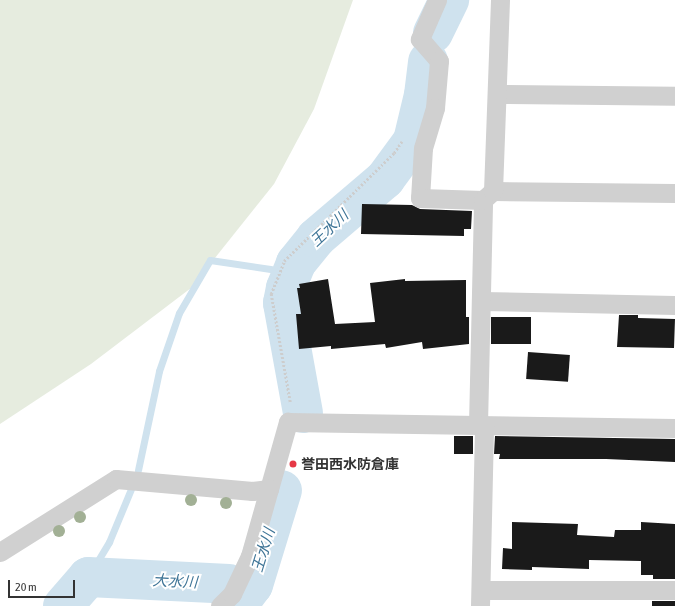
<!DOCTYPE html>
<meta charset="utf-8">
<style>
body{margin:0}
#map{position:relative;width:675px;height:606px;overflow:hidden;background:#fff;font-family:"Asap Condensed","Noto Sans JP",sans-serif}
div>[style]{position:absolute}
.green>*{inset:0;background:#e6ecdf}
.stream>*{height:7px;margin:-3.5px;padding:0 3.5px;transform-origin:3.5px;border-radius:3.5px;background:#cfe2ee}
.river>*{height:40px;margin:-20px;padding:0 20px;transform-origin:20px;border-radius:20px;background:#cfe2ee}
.building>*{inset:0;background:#1a1a1a;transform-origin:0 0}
.path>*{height:2.5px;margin-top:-1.25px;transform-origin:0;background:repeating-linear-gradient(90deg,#cdcdcd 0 2px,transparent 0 4px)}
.minor>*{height:19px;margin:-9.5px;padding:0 9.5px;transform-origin:9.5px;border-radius:9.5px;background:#d0d0d0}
.trees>*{width:12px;height:12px;margin:-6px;border-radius:50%;background:#a2b095}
.dots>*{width:11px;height:11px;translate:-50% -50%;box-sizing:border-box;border:2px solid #fff;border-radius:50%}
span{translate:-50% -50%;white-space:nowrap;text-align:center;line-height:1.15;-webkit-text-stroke:4px #fff;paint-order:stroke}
.poi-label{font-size:14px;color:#333;font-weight:700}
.left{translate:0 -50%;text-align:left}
.water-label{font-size:15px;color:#3f7597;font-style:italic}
.scale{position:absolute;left:8px;top:580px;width:67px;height:18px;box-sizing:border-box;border:2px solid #333;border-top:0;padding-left:5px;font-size:12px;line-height:14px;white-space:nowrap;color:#333;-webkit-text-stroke:3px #fff;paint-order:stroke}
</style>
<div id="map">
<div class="green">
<i style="clip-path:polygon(0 0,353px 0,314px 109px,274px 184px,191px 288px,91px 364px,0 424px)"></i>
</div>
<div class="stream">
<i style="left:288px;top:272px;width:4px;rotate:14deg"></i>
<i style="left:138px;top:470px;width:101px;rotate:-78deg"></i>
<i style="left:159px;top:371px;width:61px;rotate:-71deg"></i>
<i style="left:179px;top:313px;width:61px;rotate:-59.7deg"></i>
<i style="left:210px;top:260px;width:61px;rotate:8.5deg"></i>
<i style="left:88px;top:577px;width:41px;rotate:-59deg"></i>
<i style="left:109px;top:542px;width:57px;rotate:-67.5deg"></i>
</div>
<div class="river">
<i style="left:433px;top:33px;width:37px;rotate:-64deg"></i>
<i style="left:303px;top:413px;width:112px;rotate:-100.3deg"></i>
<i style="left:283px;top:303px;width:15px;rotate:-79deg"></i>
<i style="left:286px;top:288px;width:27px;rotate:-68deg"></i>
<i style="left:296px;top:263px;width:32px;rotate:-51deg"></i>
<i style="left:316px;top:238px;width:91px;rotate:-40.5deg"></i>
<i style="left:385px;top:179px;width:47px;rotate:-53.6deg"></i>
<i style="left:413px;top:141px;width:47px;rotate:-76.6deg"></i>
<i style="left:424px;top:95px;width:34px;rotate:-83deg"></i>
<i style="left:63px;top:606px;width:38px;rotate:-49deg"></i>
<i style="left:88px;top:577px;width:141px;rotate:2.8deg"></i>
<i style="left:237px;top:606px;width:26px;rotate:-53deg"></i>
<i style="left:253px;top:585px;width:99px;rotate:-73deg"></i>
</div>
<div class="building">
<i style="clip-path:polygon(362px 204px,412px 205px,420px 209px,472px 211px,471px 229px,464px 229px,464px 236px,361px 234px)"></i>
<i style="clip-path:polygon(328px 279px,335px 324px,375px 322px,370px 283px,405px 279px,405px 281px,466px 280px,466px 317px,469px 317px,469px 344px,423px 349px,422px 342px,386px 348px,385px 344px,331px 349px,331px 346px,299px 349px,296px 314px,301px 314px,297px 288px,300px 288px,299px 284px)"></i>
<i style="clip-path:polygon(619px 315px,638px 315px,638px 318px,675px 319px,674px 348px,617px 347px)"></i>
<i style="left:491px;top:317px;width:40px;height:27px"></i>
<i style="left:528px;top:352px;width:42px;height:27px;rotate:4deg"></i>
<i style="left:454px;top:436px;width:19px;height:18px"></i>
<i style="clip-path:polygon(495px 436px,675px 439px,675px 462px,606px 459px,499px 459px,500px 454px,494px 454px)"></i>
<i style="clip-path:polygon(512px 522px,578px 524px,577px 535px,614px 537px,615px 530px,641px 530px,641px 522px,675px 524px,675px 579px,653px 579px,653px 575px,641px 575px,641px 561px,589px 560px,589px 569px,532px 567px,532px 570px,502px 569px,503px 548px,512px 549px)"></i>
<i style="left:652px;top:601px;width:23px;height:5px"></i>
</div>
<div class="path">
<i style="left:290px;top:402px;width:110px;rotate:-100deg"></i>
<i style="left:271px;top:294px;width:35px;rotate:-68deg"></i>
<i style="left:284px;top:261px;width:154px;rotate:-44.5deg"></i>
<i style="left:394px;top:153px;width:14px;rotate:-56deg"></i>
</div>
<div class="minor">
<i style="left:437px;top:0;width:43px;rotate:113.6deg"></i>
<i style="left:420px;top:39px;width:29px;rotate:49deg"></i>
<i style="left:439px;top:61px;width:47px;rotate:94.9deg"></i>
<i style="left:435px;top:108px;width:42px;rotate:106.7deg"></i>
<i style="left:423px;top:148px;width:50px;rotate:93.4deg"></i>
<i style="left:420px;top:198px;width:63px;rotate:1.8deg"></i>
<i style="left:498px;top:94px;width:177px;rotate:0.6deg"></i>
<i style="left:493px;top:191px;width:182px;rotate:0.6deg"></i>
<i style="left:482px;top:301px;width:193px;rotate:1.2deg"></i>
<i style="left:478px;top:425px;width:225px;rotate:-88.7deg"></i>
<i style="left:483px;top:200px;width:13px;rotate:-42deg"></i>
<i style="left:493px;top:191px;width:191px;rotate:-87.9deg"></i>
<i style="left:0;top:552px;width:137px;rotate:-32.2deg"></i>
<i style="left:116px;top:479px;width:137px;rotate:5deg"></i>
<i style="left:252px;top:491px;width:17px;rotate:-7deg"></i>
<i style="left:269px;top:489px;width:70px;rotate:-74.2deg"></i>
<i style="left:288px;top:422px;width:387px;rotate:0.9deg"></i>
<i style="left:481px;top:590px;width:194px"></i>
<i style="left:220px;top:606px;width:17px;rotate:-45deg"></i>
<i style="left:232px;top:594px;width:42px;rotate:-64.7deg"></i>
<i style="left:250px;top:556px;width:70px;rotate:-74.2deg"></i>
<i style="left:480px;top:606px;width:181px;rotate:-88.7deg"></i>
</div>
<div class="trees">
<i style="left:191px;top:500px"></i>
<i style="left:226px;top:503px"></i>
<i style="left:80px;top:517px"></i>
<i style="left:59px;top:531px"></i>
</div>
<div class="dots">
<i style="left:293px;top:464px;background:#e63946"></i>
</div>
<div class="poi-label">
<span class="left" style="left:301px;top:464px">誉田西水防倉庫</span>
</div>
<div class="water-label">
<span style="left:329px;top:228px;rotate:-43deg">王水川</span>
<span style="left:263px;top:550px;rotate:-73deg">王水川</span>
<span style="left:175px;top:581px;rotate:3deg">大水川</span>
</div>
<div class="scale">20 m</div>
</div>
